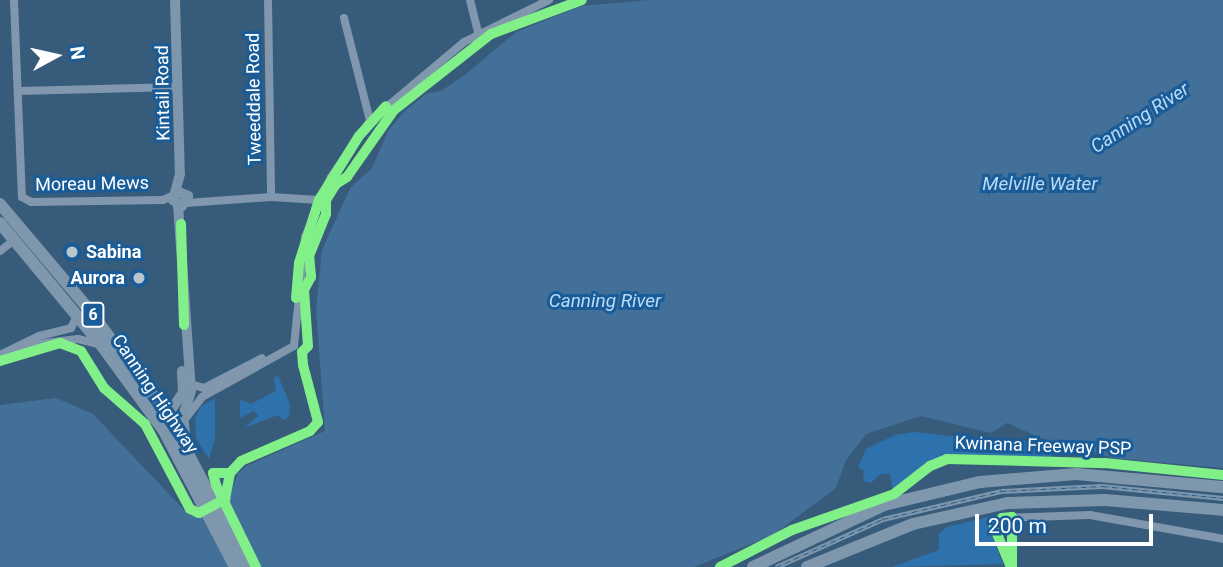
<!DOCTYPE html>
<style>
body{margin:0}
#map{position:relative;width:1223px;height:567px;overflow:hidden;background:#375b7a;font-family:Roboto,sans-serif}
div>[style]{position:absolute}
.green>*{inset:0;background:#2e72ad}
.water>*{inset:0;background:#437099}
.minor>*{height:8px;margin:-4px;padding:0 4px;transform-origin:4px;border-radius:4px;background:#8197ad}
.major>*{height:10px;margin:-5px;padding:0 5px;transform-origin:5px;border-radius:5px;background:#7e96ab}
.highway>*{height:12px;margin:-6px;padding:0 6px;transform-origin:6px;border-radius:6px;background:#7f97ac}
.rail>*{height:4.5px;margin-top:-2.25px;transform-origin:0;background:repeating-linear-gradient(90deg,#1a5c97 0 5px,#7f97ac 0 10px);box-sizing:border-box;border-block:2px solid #7f97ac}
.cycleway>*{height:10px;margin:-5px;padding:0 5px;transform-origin:5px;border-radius:5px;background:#82f089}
.dots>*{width:19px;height:19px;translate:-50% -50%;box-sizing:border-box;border:4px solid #1a5c97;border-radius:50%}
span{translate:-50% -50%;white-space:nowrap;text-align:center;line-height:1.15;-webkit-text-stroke:6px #1a5c97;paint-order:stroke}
.shield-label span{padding:2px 5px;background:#1a5c97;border:2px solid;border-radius:5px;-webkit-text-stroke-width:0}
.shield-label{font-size:16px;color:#fff;font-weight:700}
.street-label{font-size:18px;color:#fff}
.poi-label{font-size:18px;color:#fff;font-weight:700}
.left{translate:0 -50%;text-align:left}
.right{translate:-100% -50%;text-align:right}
.water-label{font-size:19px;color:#badbf7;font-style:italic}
.north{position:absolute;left:21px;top:21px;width:70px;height:70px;-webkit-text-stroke:5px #1a5c97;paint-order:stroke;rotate:82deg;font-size:19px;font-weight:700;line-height:28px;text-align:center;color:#fff}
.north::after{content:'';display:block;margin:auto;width:24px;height:32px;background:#fff;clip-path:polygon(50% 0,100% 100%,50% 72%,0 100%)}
.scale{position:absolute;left:975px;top:514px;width:178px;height:32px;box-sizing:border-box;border:4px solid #fff;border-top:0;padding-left:9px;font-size:21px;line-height:24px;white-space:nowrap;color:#fff;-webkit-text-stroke:5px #1a5c97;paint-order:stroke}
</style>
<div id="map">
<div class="green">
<i style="clip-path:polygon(278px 376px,290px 404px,289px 417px,284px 420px,278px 415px,244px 428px,258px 416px,254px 411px,240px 418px,240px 400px,251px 404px,276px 391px,274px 378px)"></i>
<i style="clip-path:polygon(215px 398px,215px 439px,209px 459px,196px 438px,195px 419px,200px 407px)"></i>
<i style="clip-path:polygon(915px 432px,993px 441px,1019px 439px,1051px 449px,1052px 457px,940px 458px,893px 491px,890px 474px,880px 474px,871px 483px,863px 481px,864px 471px,858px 467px,866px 449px,895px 435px)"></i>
<i style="clip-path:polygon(992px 516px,989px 528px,1003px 564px,892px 567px,939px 550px,939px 534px,947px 527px)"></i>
</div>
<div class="water">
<i style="clip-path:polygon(649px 0,1223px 0,1223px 468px,1112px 458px,1080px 447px,1074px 452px,1007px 423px,991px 433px,921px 416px,866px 434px,846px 460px,836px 488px,773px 535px,694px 567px,0 567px,0 405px,56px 398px,93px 414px,189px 515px,211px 520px,224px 510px,238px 473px,246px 466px,325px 431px,316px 310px,322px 250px,350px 188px,372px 168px,388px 131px,404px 112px,427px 93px,441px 91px,466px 74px,516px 32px,581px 6px)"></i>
</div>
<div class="minor">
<i style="left:14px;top:0;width:197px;rotate:87.7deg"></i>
<i style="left:22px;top:197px;width:10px;rotate:29deg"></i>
<i style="left:31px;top:202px;width:132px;rotate:-0.9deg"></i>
<i style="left:163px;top:200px;width:12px;rotate:-24deg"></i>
<i style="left:268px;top:0;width:197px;rotate:89.1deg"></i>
<i style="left:470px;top:0;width:34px;rotate:76deg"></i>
<i style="left:344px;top:18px;width:106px;rotate:75.8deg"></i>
<i style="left:18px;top:91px;width:160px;rotate:-1.4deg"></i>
<i style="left:186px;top:203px;width:85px;rotate:-4deg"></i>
<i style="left:271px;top:197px;width:48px;rotate:3.6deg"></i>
<i style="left:0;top:251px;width:18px;rotate:-38deg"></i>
<i style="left:22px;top:346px;width:56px;rotate:-7.1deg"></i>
<i style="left:78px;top:339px;width:21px;rotate:14deg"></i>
<i style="left:0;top:355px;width:43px;rotate:-26deg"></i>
<i style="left:39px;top:336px;width:33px;rotate:-14deg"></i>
<i style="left:71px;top:328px;width:13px;rotate:-63deg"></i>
<i style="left:190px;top:384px;width:15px;rotate:16deg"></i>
<i style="left:204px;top:388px;width:65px;rotate:-27.3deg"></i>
<i style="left:185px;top:419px;width:28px;rotate:-52deg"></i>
<i style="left:202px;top:397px;width:105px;rotate:-29deg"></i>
<i style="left:294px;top:346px;width:110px;rotate:-84.2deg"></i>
<i style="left:305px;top:237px;width:65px;rotate:-66.6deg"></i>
<i style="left:331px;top:177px;width:68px;rotate:-55.1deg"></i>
<i style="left:370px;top:121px;width:123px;rotate:-40deg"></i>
<i style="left:464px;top:42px;width:95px;rotate:-26.3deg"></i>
<i style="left:1012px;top:517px;width:39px;rotate:90deg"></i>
<i style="left:1011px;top:567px;width:43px;rotate:-113deg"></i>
<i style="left:994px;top:527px;width:12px;rotate:-48deg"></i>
<i style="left:1002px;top:518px;width:88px;rotate:-2deg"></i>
<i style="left:1090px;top:515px;width:135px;rotate:10.2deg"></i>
</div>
<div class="major">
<i style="left:175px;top:0;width:174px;rotate:88.4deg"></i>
<i style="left:180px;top:174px;width:27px;rotate:105deg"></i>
<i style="left:173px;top:200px;width:11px;rotate:34deg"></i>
<i style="left:182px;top:206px;width:12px;rotate:-59deg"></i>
<i style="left:188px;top:196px;width:12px;rotate:-156deg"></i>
<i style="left:178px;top:205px;width:186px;rotate:86deg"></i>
<i style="left:191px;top:391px;width:25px;rotate:108deg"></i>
<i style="left:183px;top:415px;width:28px;rotate:84deg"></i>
<i style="left:165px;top:419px;width:32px;rotate:-56deg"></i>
<i style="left:183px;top:392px;width:21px;rotate:-93deg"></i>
</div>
<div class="highway">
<i style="left:0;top:204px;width:133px;rotate:49.9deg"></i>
<i style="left:86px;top:306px;width:135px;rotate:53.1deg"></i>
<i style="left:167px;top:414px;width:173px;rotate:62.1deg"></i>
<i style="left:0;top:223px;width:160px;rotate:50.3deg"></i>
<i style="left:102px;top:346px;width:105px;rotate:53.9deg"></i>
<i style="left:164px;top:431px;width:153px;rotate:62.4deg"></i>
<i style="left:753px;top:567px;width:145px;rotate:-25.3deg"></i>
<i style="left:884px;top:505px;width:99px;rotate:-13.5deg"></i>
<i style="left:980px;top:482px;width:96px;rotate:-4.8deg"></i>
<i style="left:1076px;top:474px;width:148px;rotate:5.1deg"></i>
<i style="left:807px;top:567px;width:114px;rotate:-22.1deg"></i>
<i style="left:913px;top:524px;width:97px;rotate:-12.5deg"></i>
<i style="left:1008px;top:503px;width:97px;rotate:-1.8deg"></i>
<i style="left:1105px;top:500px;width:118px;rotate:4.8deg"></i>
</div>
<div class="rail">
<i style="left:776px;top:567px;width:117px;rotate:-24.2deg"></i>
<i style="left:883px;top:519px;width:121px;rotate:-13.3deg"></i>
<i style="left:1001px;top:491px;width:101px;rotate:-2.8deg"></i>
<i style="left:1102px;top:486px;width:122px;rotate:5.7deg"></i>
</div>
<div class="cycleway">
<i style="left:181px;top:224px;width:101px;rotate:88.3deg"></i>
<i style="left:296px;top:298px;width:35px;rotate:-85deg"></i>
<i style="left:299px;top:263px;width:66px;rotate:-72.4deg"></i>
<i style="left:319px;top:200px;width:75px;rotate:-58deg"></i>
<i style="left:359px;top:136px;width:40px;rotate:-48deg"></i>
<i style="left:0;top:361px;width:63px;rotate:-16.7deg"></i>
<i style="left:60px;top:343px;width:22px;rotate:21deg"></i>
<i style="left:81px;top:351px;width:44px;rotate:58.1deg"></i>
<i style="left:104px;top:388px;width:55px;rotate:41.3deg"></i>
<i style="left:145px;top:424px;width:96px;rotate:62.1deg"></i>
<i style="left:190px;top:509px;width:10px;rotate:24deg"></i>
<i style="left:199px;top:513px;width:30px;rotate:-28deg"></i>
<i style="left:225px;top:499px;width:26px;rotate:-79deg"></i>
<i style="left:230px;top:473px;width:16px;rotate:-47deg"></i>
<i style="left:241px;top:461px;width:75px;rotate:-23.5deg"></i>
<i style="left:310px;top:431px;width:12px;rotate:-48deg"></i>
<i style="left:318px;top:422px;width:59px;rotate:-104.7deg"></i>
<i style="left:303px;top:365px;width:13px;rotate:-94deg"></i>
<i style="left:302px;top:352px;width:8px;rotate:-45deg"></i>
<i style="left:308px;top:346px;width:56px;rotate:-94.1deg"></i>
<i style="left:304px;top:290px;width:15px;rotate:-62deg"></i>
<i style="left:311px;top:277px;width:21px;rotate:-95deg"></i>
<i style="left:309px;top:256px;width:45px;rotate:-68deg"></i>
<i style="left:326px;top:214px;width:14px;rotate:-90deg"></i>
<i style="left:326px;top:200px;width:19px;rotate:-58deg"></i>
<i style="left:336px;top:184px;width:13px;rotate:-32deg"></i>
<i style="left:347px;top:177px;width:82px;rotate:-55deg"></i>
<i style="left:394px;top:110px;width:123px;rotate:-38.1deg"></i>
<i style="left:491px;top:34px;width:97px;rotate:-20.5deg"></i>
<i style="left:230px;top:473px;width:17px;rotate:180deg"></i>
<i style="left:213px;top:473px;width:12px;rotate:76deg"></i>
<i style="left:216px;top:485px;width:91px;rotate:64deg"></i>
<i style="left:720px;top:567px;width:81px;rotate:-27.2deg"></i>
<i style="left:792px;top:530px;width:108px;rotate:-19.4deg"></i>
<i style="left:894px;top:494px;width:46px;rotate:-37.9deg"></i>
<i style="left:930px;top:466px;width:18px;rotate:-22deg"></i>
<i style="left:947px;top:459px;width:158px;rotate:1.5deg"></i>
<i style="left:1105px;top:463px;width:119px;rotate:5.8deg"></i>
<i style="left:1011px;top:567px;width:43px;rotate:-113deg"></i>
<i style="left:994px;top:527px;width:12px;rotate:-48deg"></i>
<i style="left:1002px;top:518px;width:10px;rotate:-6deg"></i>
<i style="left:1012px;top:517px;width:50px;rotate:90deg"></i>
</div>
<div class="dots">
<i style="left:72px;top:252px;background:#b9c6d0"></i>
<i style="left:139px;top:278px;background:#b9c6d0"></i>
</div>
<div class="shield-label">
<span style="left:93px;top:315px">6</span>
</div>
<div class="street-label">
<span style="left:163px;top:93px;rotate:-91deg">Kintail Road</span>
<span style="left:254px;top:99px;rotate:-91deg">Tweeddale Road</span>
<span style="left:92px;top:184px;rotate:-1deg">Moreau Mews</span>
<span style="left:155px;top:394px;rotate:56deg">Canning Highway</span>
<span style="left:1043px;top:446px;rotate:2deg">Kwinana Freeway PSP</span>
</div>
<div class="poi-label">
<span class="left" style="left:86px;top:252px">Sabina</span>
<span class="right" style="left:125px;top:278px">Aurora</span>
</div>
<div class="water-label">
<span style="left:1140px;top:118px;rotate:-33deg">Canning River</span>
<span style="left:1040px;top:184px">Melville Water</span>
<span style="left:605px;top:301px">Canning River</span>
</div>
<div class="north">N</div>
<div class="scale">200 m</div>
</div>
